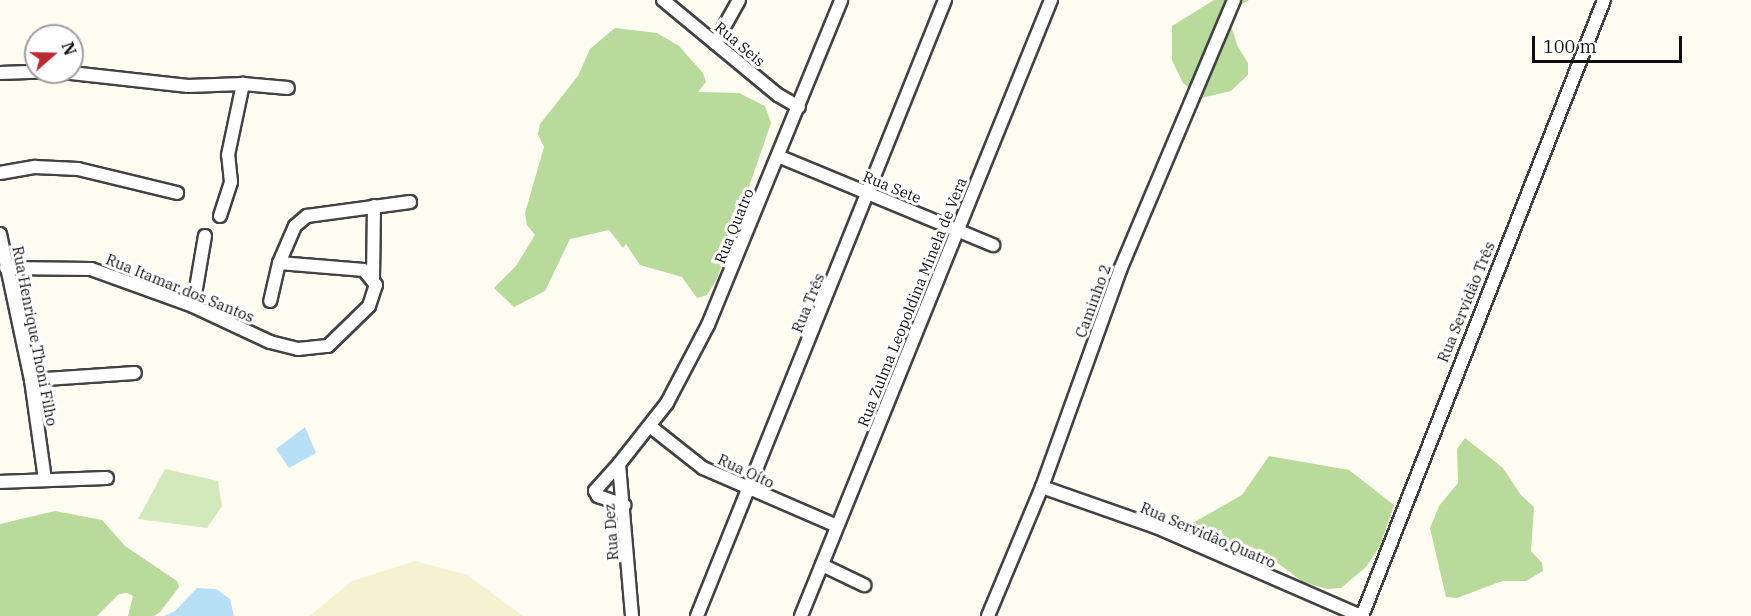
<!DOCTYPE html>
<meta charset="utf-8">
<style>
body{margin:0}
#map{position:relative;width:1751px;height:616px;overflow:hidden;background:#fffcf1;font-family:"IBM Plex Serif",serif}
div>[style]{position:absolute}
.farmland>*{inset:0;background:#f5f1d1}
.green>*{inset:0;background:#d4e9bb}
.forest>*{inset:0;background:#b8da9a}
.water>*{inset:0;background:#b7dff5}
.roads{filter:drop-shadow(2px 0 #424242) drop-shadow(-2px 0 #424242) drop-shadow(0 2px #424242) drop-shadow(0 -2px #424242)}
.street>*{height:12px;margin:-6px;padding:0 6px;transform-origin:6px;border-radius:6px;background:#fff}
span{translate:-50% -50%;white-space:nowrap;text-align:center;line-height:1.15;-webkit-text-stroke:6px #fff;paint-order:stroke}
.street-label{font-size:15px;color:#0f0f0f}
.north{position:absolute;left:24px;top:24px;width:60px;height:60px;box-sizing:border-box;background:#fff;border:2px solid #9f9f9f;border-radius:50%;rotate:70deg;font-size:16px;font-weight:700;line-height:24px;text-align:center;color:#0f0f0f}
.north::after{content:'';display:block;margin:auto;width:21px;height:27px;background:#bd2932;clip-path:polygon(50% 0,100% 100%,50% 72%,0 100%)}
.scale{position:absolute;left:1532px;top:36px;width:150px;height:27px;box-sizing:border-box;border:3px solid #0f0f0f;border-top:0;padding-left:8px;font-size:18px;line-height:21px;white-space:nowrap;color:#0f0f0f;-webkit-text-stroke:4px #fff;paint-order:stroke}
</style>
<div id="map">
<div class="farmland">
<i style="clip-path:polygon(415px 561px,467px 575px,523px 616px,310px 616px,352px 581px)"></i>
</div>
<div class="green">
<i style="clip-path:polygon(165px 469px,218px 481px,222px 506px,207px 528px,138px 519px)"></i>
</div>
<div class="forest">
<i style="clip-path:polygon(1214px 0,1249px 0,1227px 12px,1237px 45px,1248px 63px,1248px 75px,1231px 91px,1201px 98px,1183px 83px,1172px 60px,1172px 26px)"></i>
<i style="clip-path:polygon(615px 28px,657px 33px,679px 46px,703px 73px,706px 82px,698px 92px,739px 93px,765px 106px,771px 123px,717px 279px,707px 295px,697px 298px,682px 277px,640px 265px,626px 244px,623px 248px,609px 230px,570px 239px,545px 291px,514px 307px,494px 288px,516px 266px,535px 235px,527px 225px,525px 213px,544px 147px,538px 134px,540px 124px,578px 76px,590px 49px)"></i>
<i style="clip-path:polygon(1465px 438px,1503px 468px,1520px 494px,1534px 507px,1531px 551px,1542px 563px,1543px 571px,1526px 581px,1502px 581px,1457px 598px,1446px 597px,1430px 528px,1439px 506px,1458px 483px,1457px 449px)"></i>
<i style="clip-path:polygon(1269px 456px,1349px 470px,1394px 505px,1380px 546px,1366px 567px,1341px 588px,1327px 589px,1303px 582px,1267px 555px,1257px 563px,1244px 554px,1218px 551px,1192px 541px,1184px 528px,1242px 495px)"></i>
<i style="clip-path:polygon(55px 511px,102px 520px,125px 546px,177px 581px,179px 587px,160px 612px,154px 616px,128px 616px,133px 596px,127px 593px,119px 594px,97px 616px,0 616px,0 524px)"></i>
</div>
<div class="water">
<i style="clip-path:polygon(305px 427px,316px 453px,289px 468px,276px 449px)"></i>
<i style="clip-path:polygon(197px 588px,216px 589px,230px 599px,234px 616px,164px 616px,175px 611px)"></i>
</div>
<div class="roads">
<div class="street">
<i style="left:663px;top:0;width:149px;rotate:39.6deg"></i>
<i style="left:778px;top:95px;width:24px;rotate:30deg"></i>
<i style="left:715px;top:43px;width:49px;rotate:-60.8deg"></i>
<i style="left:62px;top:72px;width:127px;rotate:6.3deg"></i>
<i style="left:188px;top:86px;width:55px;rotate:-2.1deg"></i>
<i style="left:243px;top:84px;width:45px;rotate:5.1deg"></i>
<i style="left:0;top:73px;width:36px;rotate:-2deg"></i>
<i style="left:778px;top:156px;width:233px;rotate:22.5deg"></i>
<i style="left:0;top:173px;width:36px;rotate:-10deg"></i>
<i style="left:35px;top:167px;width:43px;rotate:2.7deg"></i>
<i style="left:78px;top:169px;width:102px;rotate:13.6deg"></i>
<i style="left:220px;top:216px;width:36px;rotate:-72deg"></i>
<i style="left:231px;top:182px;width:27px;rotate:-96deg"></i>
<i style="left:228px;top:155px;width:73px;rotate:-78.1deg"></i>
<i style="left:0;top:234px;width:149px;rotate:78deg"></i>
<i style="left:31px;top:380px;width:100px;rotate:82deg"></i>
<i style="left:279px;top:263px;width:40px;rotate:-66.6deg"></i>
<i style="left:295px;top:226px;width:16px;rotate:-40deg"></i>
<i style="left:307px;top:216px;width:104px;rotate:-7.7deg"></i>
<i style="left:6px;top:268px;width:85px;rotate:0.7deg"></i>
<i style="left:91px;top:269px;width:109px;rotate:19.9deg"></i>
<i style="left:193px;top:306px;width:85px;rotate:25.1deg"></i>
<i style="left:270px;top:342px;width:29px;rotate:14deg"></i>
<i style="left:298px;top:349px;width:30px;rotate:-6deg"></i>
<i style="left:328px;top:346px;width:57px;rotate:-44.3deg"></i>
<i style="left:369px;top:306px;width:22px;rotate:-72deg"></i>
<i style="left:376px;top:285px;width:19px;rotate:-129deg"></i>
<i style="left:364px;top:270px;width:85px;rotate:-175.3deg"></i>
<i style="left:279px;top:263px;width:39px;rotate:103deg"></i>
<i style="left:373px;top:278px;width:72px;rotate:-89.2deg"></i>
<i style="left:193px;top:306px;width:71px;rotate:-80.3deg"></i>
<i style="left:31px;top:380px;width:104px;rotate:-3.9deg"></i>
<i style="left:651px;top:427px;width:66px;rotate:38.3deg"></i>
<i style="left:703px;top:468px;width:146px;rotate:23.4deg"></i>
<i style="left:619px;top:464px;width:36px;rotate:132deg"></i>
<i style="left:595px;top:491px;width:6px;rotate:59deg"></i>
<i style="left:598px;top:496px;width:28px;rotate:19deg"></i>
<i style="left:0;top:482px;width:107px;rotate:-2.1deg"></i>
<i style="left:1042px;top:487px;width:121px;rotate:19.3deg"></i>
<i style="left:1156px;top:527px;width:223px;rotate:23.5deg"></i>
<i style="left:822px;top:565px;width:47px;rotate:25.5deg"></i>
<i style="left:632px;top:616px;width:153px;rotate:-94.9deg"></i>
<i style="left:619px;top:464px;width:78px;rotate:-51.8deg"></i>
<i style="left:667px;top:403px;width:88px;rotate:-62.3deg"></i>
<i style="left:708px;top:325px;width:351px;rotate:-67.7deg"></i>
<i style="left:697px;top:616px;width:664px;rotate:-68.07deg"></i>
<i style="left:801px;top:616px;width:665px;rotate:-67.91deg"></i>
<i style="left:988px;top:616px;width:140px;rotate:-67.3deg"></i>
<i style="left:1042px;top:487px;width:231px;rotate:-70.2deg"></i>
<i style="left:1120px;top:270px;width:293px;rotate:-67.1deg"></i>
<i style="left:1362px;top:616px;width:662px;rotate:-68.55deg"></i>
</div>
</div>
<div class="street-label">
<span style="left:740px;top:44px;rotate:40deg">Rua Seis</span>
<span style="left:892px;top:187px;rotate:22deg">Rua Sete</span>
<span style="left:734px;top:226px;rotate:-68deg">Rua Quatro</span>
<span style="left:180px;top:288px;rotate:22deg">Rua Itamar dos Santos</span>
<span style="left:1093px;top:301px;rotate:-70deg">Caminho 2</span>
<span style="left:912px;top:302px;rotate:-68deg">Rua Zulma Leopoldina Minela de Vera</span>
<span style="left:1466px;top:302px;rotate:-68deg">Rua Servidão Três</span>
<span style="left:808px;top:303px;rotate:-68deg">Rua Três</span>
<span style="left:35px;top:336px;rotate:79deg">Rua Henrique Thoni Filho</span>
<span style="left:746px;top:471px;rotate:25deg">Rua Oito</span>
<span style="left:611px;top:532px;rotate:-94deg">Rua Dez</span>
<span style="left:1208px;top:535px;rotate:23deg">Rua Servidão Quatro</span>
</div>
<div class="north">N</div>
<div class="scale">100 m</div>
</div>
